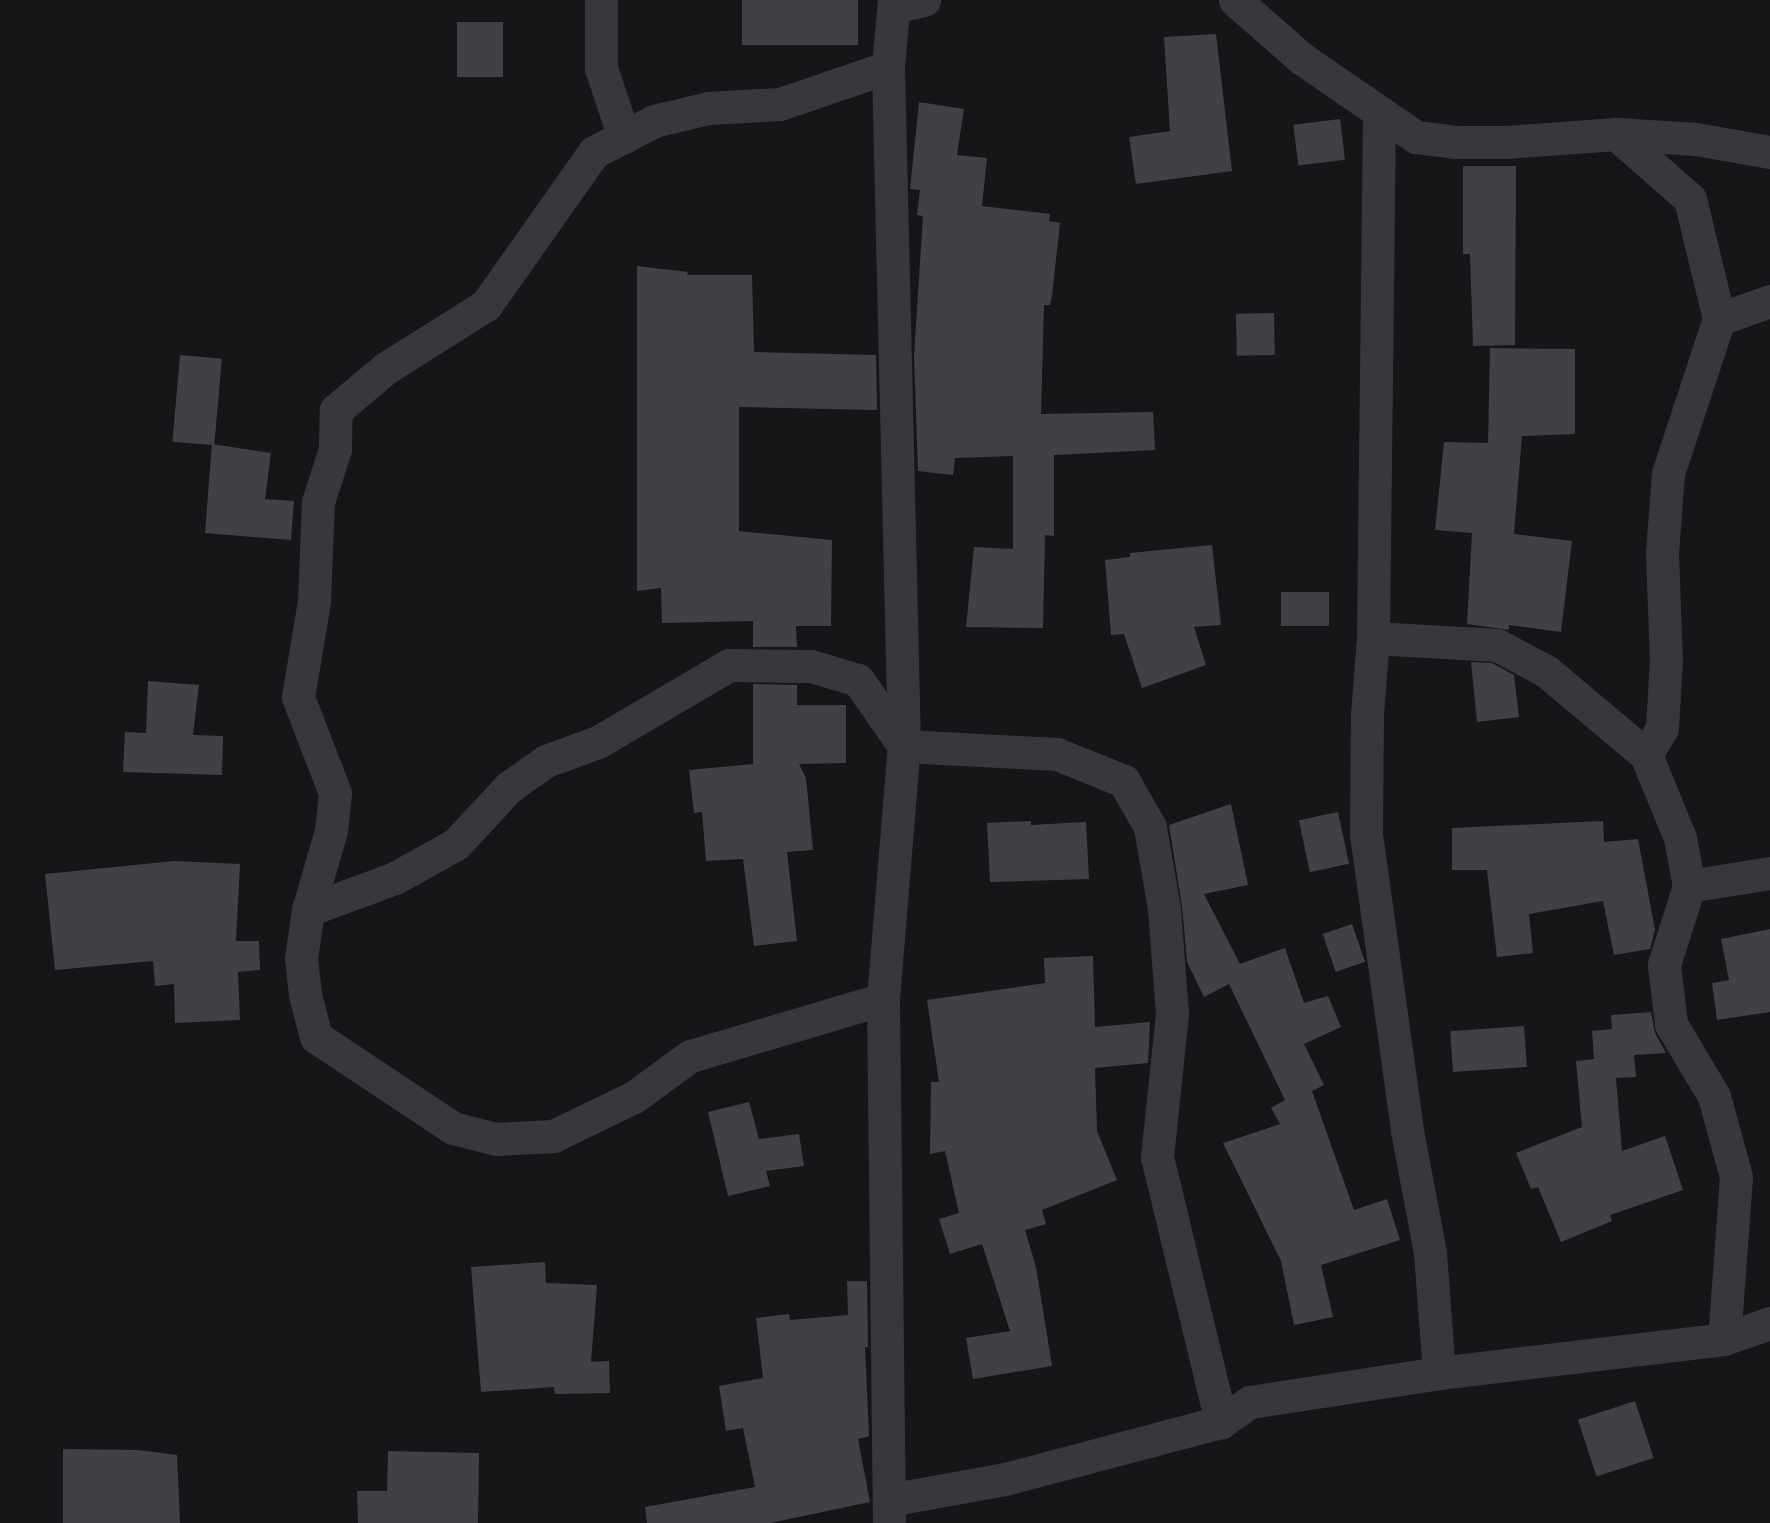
<!DOCTYPE html>
<style>
body{margin:0}
#map{position:relative;width:1770px;height:1523px;overflow:hidden;background:#161618;font-family:"IBM Plex Sans",sans-serif}
div>[style]{position:absolute}
.building>*{inset:0;background:#404145;transform-origin:0 0}
.minor>*{height:33px;margin:-16.5px;padding:0 16.5px;transform-origin:16.5px;border-radius:16.5px;background:#37383d}
span{translate:-50% -50%;white-space:nowrap;text-align:center;line-height:1.15;-webkit-text-stroke:5px #111113;paint-order:stroke}
</style>
<div id="map">
<div class="building">
<i style="left:742px;top:0;width:116px;height:45px"></i>
<i style="left:457px;top:22px;width:46px;height:55px"></i>
<i style="clip-path:polygon(1216px 34px,1232px 171px,1136px 184px,1129px 137px,1170px 131px,1164px 37px)"></i>
<i style="clip-path:polygon(919px 102px,964px 109px,957px 155px,987px 158px,982px 206px,1050px 214px,1049px 221px,1060px 223px,1052px 296px,1050px 305px,1044px 305px,1041px 414px,1153px 412px,1155px 450px,1054px 455px,1054px 536px,1045px 535px,1043px 628px,966px 627px,974px 547px,1013px 549px,1013px 456px,955px 458px,953px 475px,918px 471px,914px 356px,923px 216px,917px 215px,920px 190px,910px 189px)"></i>
<i style="left:1340px;top:119px;width:41px;height:47px;rotate:83deg"></i>
<i style="clip-path:polygon(1463px 166px,1516px 166px,1515px 345px,1473px 346px,1470px 254px,1463px 254px)"></i>
<i style="clip-path:polygon(637px 266px,688px 272px,687px 275px,752px 275px,754px 352px,876px 355px,877px 410px,739px 407px,739px 531px,832px 540px,831px 626px,796px 626px,797px 647px,753px 647px,753px 621px,662px 623px,661px 588px,637px 591px)"></i>
<i style="left:1274px;top:313px;width:42px;height:38px;rotate:89deg"></i>
<i style="clip-path:polygon(1490px 348px,1575px 349px,1575px 434px,1522px 436px,1514px 534px,1572px 541px,1561px 632px,1509px 625px,1509px 630px,1467px 624px,1472px 533px,1435px 530px,1444px 442px,1488px 443px)"></i>
<i style="left:180px;top:355px;width:42px;height:87px;rotate:5deg"></i>
<i style="clip-path:polygon(212px 444px,271px 453px,265px 499px,294px 501px,291px 540px,205px 533px)"></i>
<i style="clip-path:polygon(1212px 545px,1221px 625px,1194px 627px,1206px 665px,1142px 688px,1124px 634px,1111px 635px,1105px 560px,1130px 557px,1130px 553px)"></i>
<i style="left:1329px;top:592px;width:34px;height:48px;rotate:90deg"></i>
<i style="clip-path:polygon(1471px 662px,1492px 663px,1514px 675px,1519px 717px,1477px 722px)"></i>
<i style="clip-path:polygon(148px 681px,199px 685px,193px 735px,223px 736px,222px 775px,123px 772px,125px 732px,146px 733px)"></i>
<i style="clip-path:polygon(753px 684px,797px 685px,797px 705px,846px 705px,846px 763px,799px 764px,806px 778px,813px 850px,787px 852px,797px 941px,754px 946px,743px 859px,706px 861px,702px 812px,694px 813px,689px 770px,753px 764px)"></i>
<i style="clip-path:polygon(1231px 804px,1248px 885px,1204px 894px,1240px 964px,1285px 948px,1304px 1003px,1328px 996px,1341px 1027px,1304px 1044px,1324px 1085px,1312px 1091px,1354px 1210px,1387px 1199px,1400px 1240px,1321px 1265px,1333px 1317px,1294px 1325px,1281px 1261px,1223px 1143px,1280px 1124px,1271px 1108px,1285px 1100px,1229px 984px,1204px 997px,1187px 962px,1182px 906px,1169px 825px)"></i>
<i style="left:1338px;top:812px;width:53px;height:40px;rotate:78deg"></i>
<i style="clip-path:polygon(1031px 821px,1031px 825px,1086px 822px,1089px 879px,990px 882px,987px 823px)"></i>
<i style="clip-path:polygon(1603px 821px,1604px 842px,1638px 839px,1655px 930px,1650px 949px,1614px 955px,1603px 901px,1529px 914px,1533px 953px,1497px 957px,1487px 870px,1452px 870px,1452px 828px)"></i>
<i style="clip-path:polygon(174px 861px,240px 864px,236px 941px,259px 941px,260px 970px,238px 972px,240px 1020px,175px 1023px,174px 984px,155px 986px,153px 961px,55px 970px,45px 874px)"></i>
<i style="left:1352px;top:924px;width:40px;height:31px;rotate:71deg"></i>
<i style="clip-path:polygon(1770px 929px,1770px 1012px,1717px 1020px,1712px 983px,1729px 980px,1721px 939px)"></i>
<i style="clip-path:polygon(1093px 956px,1095px 1027px,1150px 1022px,1148px 1063px,1095px 1068px,1097px 1131px,1117px 1180px,1042px 1210px,1046px 1224px,1025px 1230px,1036px 1267px,1052px 1366px,973px 1379px,966px 1338px,1010px 1331px,982px 1244px,950px 1254px,939px 1219px,959px 1213px,945px 1151px,930px 1154px,931px 1082px,939px 1082px,927px 1000px,1045px 983px,1044px 958px)"></i>
<i style="clip-path:polygon(1651px 1012px,1655px 1033px,1666px 1053px,1634px 1055px,1636px 1077px,1616px 1078px,1622px 1151px,1665px 1136px,1683px 1190px,1610px 1215px,1612px 1221px,1561px 1242px,1538px 1187px,1531px 1189px,1516px 1153px,1582px 1127px,1576px 1061px,1594px 1059px,1592px 1031px,1612px 1029px,1611px 1015px)"></i>
<i style="left:1524px;top:1026px;width:41px;height:74px;rotate:86deg"></i>
<i style="clip-path:polygon(749px 1102px,759px 1139px,799px 1134px,804px 1166px,766px 1171px,770px 1186px,728px 1196px,708px 1112px)"></i>
<i style="clip-path:polygon(545px 1262px,546px 1283px,597px 1285px,591px 1362px,609px 1361px,610px 1393px,555px 1394px,554px 1387px,481px 1392px,471px 1267px)"></i>
<i style="clip-path:polygon(847px 1281px,867px 1281px,868px 1347px,865px 1347px,869px 1436px,858px 1439px,870px 1502px,770px 1523px,647px 1523px,645px 1507px,755px 1487px,743px 1428px,726px 1431px,719px 1386px,763px 1378px,756px 1318px,789px 1314px,790px 1320px,848px 1315px)"></i>
<i style="left:1635px;top:1401px;width:60px;height:60px;rotate:72deg"></i>
<i style="clip-path:polygon(63px 1449px,138px 1450px,177px 1455px,180px 1523px,63px 1523px)"></i>
<i style="clip-path:polygon(388px 1451px,479px 1453px,478px 1523px,358px 1523px,357px 1491px,387px 1491px)"></i>
</div>
<div class="minor">
<i style="left:601px;top:0;width:68px;rotate:90deg"></i>
<i style="left:601px;top:68px;width:73px;rotate:71.6deg"></i>
<i style="left:1235px;top:0;width:88px;rotate:41.3deg"></i>
<i style="left:1301px;top:58px;width:140px;rotate:34.5deg"></i>
<i style="left:1416px;top:137px;width:38px;rotate:7deg"></i>
<i style="left:1454px;top:142px;width:52px"></i>
<i style="left:1506px;top:142px;width:110px;rotate:-4.2deg"></i>
<i style="left:1616px;top:134px;width:80px;rotate:3.6deg"></i>
<i style="left:1696px;top:139px;width:75px;rotate:10deg"></i>
<i style="left:894px;top:7px;width:31px;rotate:-13deg"></i>
<i style="left:1379px;top:114px;width:524px;rotate:90.66deg"></i>
<i style="left:1373px;top:638px;width:76px;rotate:94.5deg"></i>
<i style="left:1367px;top:714px;width:120px;rotate:90.5deg"></i>
<i style="left:1366px;top:834px;width:300px;rotate:82.1deg"></i>
<i style="left:1407px;top:1131px;width:124px;rotate:79.3deg"></i>
<i style="left:1430px;top:1253px;width:120px;rotate:85.7deg"></i>
<i style="left:1616px;top:134px;width:98px;rotate:41.3deg"></i>
<i style="left:1690px;top:199px;width:123px;rotate:76.4deg"></i>
<i style="left:1719px;top:319px;width:162px;rotate:108.3deg"></i>
<i style="left:1668px;top:473px;width:80px;rotate:94.3deg"></i>
<i style="left:1662px;top:553px;width:107px;rotate:87.9deg"></i>
<i style="left:1666px;top:660px;width:68px;rotate:93.4deg"></i>
<i style="left:1662px;top:728px;width:31px;rotate:121deg"></i>
<i style="left:1719px;top:319px;width:54px;rotate:-19.4deg"></i>
<i style="left:1373px;top:638px;width:124px;rotate:3.2deg"></i>
<i style="left:1497px;top:645px;width:55px;rotate:28deg"></i>
<i style="left:1546px;top:671px;width:131px;rotate:40deg"></i>
<i style="left:1646px;top:755px;width:90px;rotate:67.7deg"></i>
<i style="left:1680px;top:838px;width:49px;rotate:79.4deg"></i>
<i style="left:1689px;top:886px;width:83px;rotate:107.6deg"></i>
<i style="left:1664px;top:965px;width:59px;rotate:83.2deg"></i>
<i style="left:1671px;top:1024px;width:84px;rotate:59.2deg"></i>
<i style="left:1714px;top:1096px;width:84px;rotate:74.8deg"></i>
<i style="left:1736px;top:1177px;width:162px;rotate:94.2deg"></i>
<i style="left:1689px;top:886px;width:82px;rotate:-9.1deg"></i>
<i style="left:308px;top:910px;width:93px;rotate:-20.2deg"></i>
<i style="left:395px;top:878px;width:70px;rotate:-29.1deg"></i>
<i style="left:456px;top:844px;width:78px;rotate:-47.1deg"></i>
<i style="left:509px;top:787px;width:45px;rotate:-35.1deg"></i>
<i style="left:546px;top:761px;width:55px;rotate:-20.1deg"></i>
<i style="left:598px;top:742px;width:152px;rotate:-30.4deg"></i>
<i style="left:729px;top:665px;width:82px;rotate:0.7deg"></i>
<i style="left:811px;top:666px;width:49px;rotate:16.6deg"></i>
<i style="left:858px;top:680px;width:80px;rotate:55.1deg"></i>
<i style="left:904px;top:746px;width:153px;rotate:3deg"></i>
<i style="left:1057px;top:754px;width:72px;rotate:21.9deg"></i>
<i style="left:1124px;top:781px;width:53px;rotate:60.5deg"></i>
<i style="left:1150px;top:827px;width:83px;rotate:80.3deg"></i>
<i style="left:1164px;top:909px;width:105px;rotate:85.6deg"></i>
<i style="left:1172px;top:1014px;width:144px;rotate:96deg"></i>
<i style="left:1157px;top:1157px;width:273px;rotate:76.4deg"></i>
<i style="left:883px;top:999px;width:201px;rotate:163.5deg"></i>
<i style="left:690px;top:1056px;width:69px;rotate:143.8deg"></i>
<i style="left:634px;top:1097px;width:90px;rotate:154.3deg"></i>
<i style="left:553px;top:1136px;width:57px;rotate:177deg"></i>
<i style="left:496px;top:1139px;width:44px;rotate:-165.7deg"></i>
<i style="left:453px;top:1128px;width:164px;rotate:-146.4deg"></i>
<i style="left:316px;top:1037px;width:43px;rotate:-104.7deg"></i>
<i style="left:305px;top:995px;width:37px;rotate:-96deg"></i>
<i style="left:301px;top:958px;width:49px;rotate:-81.7deg"></i>
<i style="left:308px;top:910px;width:82px;rotate:-73.8deg"></i>
<i style="left:331px;top:831px;width:38px;rotate:-84deg"></i>
<i style="left:335px;top:793px;width:103px;rotate:-111.1deg"></i>
<i style="left:298px;top:697px;width:97px;rotate:-80.5deg"></i>
<i style="left:314px;top:601px;width:99px;rotate:-87.7deg"></i>
<i style="left:318px;top:502px;width:56px;rotate:-72.2deg"></i>
<i style="left:335px;top:449px;width:39px;rotate:-89deg"></i>
<i style="left:336px;top:410px;width:65px;rotate:-40deg"></i>
<i style="left:386px;top:368px;width:118px;rotate:-32.2deg"></i>
<i style="left:486px;top:305px;width:187px;rotate:-54.8deg"></i>
<i style="left:594px;top:152px;width:68px;rotate:-27.3deg"></i>
<i style="left:654px;top:121px;width:56px;rotate:-13.5deg"></i>
<i style="left:708px;top:108px;width:72px;rotate:-3.2deg"></i>
<i style="left:780px;top:104px;width:114px;rotate:-18.9deg"></i>
<i style="left:889px;top:1500px;width:118px;rotate:-10.3deg"></i>
<i style="left:1005px;top:1479px;width:223px;rotate:-14.8deg"></i>
<i style="left:1221px;top:1422px;width:35px;rotate:-35deg"></i>
<i style="left:1250px;top:1402px;width:191px;rotate:-8.7deg"></i>
<i style="left:1439px;top:1373px;width:287px;rotate:-6.8deg"></i>
<i style="left:1724px;top:1339px;width:49px;rotate:-19.2deg"></i>
<i style="left:889px;top:1523px;width:524px;rotate:-90.66deg"></i>
<i style="left:883px;top:999px;width:254px;rotate:-85.3deg"></i>
<i style="left:904px;top:746px;width:679px;rotate:-91.35deg"></i>
<i style="left:888px;top:67px;width:67px;rotate:-84.9deg"></i>
</div>
</div>
